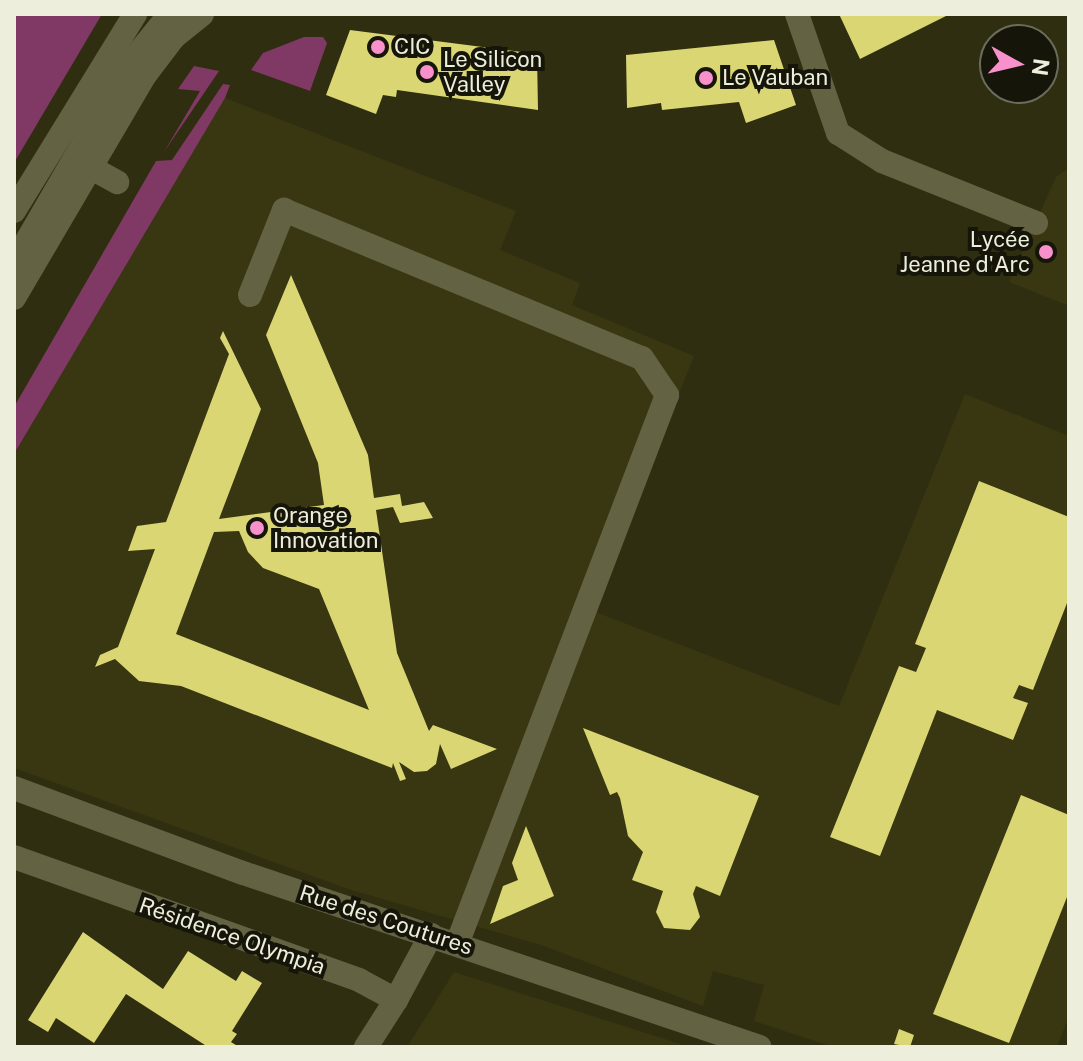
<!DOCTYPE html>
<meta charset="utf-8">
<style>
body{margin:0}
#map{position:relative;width:1083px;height:1061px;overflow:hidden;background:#2f2e10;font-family:"Public Sans",sans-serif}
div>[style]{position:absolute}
.built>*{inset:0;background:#383711}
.green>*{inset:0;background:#803864}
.building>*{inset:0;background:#d9d673}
.minor>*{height:24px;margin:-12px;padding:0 12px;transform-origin:12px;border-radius:12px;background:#636243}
.dots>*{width:22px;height:22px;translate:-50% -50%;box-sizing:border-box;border:4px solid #161509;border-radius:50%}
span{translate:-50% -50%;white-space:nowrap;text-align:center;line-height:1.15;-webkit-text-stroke:8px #161509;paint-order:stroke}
.poi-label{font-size:22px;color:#edeedc}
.left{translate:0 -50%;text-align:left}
.right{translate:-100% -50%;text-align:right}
.street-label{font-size:22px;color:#edeedc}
.frame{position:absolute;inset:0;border:16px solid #edeedc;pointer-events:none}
.north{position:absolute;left:979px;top:24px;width:80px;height:80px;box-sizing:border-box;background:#161509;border:2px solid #6c6c5d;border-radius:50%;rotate:98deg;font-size:22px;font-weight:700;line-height:32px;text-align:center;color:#edeedc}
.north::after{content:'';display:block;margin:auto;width:28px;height:36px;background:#f890cc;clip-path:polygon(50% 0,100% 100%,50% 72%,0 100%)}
</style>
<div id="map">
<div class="built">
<i style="clip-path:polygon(225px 98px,516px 211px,500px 250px,580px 283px,572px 305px,694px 356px,593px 611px,839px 706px,965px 394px,1069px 436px,1069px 1016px,1057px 1047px,833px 1047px,754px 1021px,764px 985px,713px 971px,703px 1006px,541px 945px,351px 890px,14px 768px,14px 454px)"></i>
<i style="clip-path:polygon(1069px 168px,1069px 306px,1009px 282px,1056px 177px)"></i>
<i style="clip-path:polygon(454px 972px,690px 1047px,407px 1047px)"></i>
</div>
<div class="green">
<i style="clip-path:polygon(14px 14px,102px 14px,14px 163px)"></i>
<i style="clip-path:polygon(304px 37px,323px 37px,327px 43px,310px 91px,251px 70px,263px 53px)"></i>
<i style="clip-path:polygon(194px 66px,219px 71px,164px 152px,200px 91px,178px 89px)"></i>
<i style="clip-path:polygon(223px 84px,230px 85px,225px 98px,14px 454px,14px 407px,156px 161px,172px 160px)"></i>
</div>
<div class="building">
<i style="clip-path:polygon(839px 14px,950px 14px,860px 59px)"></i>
<i style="clip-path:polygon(350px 30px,537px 54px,538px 110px,397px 90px,396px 97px,383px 95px,376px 114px,326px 95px)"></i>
<i style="clip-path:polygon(774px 40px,796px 105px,746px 123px,739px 102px,662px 110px,661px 103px,627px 108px,626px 55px)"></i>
<i style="clip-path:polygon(evenodd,291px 275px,368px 455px,374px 498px,400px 494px,402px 506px,424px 502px,433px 518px,400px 523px,393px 507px,376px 510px,397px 653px,429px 731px,433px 725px,497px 749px,451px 769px,440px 744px,436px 764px,427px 771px,414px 772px,399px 762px,406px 779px,400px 781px,393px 763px,392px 768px,181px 686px,139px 681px,115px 659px,95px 667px,100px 655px,118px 647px,155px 549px,128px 551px,137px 526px,166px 522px,229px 354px,220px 338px,223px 331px,261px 409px,219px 519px,324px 505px,318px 463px,266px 335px,291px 275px,239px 531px,248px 552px,263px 568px,319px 589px,369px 710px,176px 634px,214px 532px,239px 531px)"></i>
<i style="clip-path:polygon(979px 481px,1069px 517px,1069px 598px,1033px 690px,1019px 685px,1013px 698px,1028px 703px,1013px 740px,937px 710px,880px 856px,830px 837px,899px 666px,916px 672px,926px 648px,915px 644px)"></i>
<i style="clip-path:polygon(583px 728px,759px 796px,720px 896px,696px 886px,693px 894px,700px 917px,690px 930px,664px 928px,656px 912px,663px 891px,632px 880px,643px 852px,628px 836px,620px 798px,617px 792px,610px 795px)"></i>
<i style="clip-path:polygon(1021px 795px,1069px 815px,1069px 892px,1009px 1043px,933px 1014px)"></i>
<i style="clip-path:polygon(526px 826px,554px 896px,490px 924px,503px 886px,518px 880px,512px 863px)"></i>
<i style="clip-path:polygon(83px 932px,163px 989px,188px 951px,236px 981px,242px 971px,262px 983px,232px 1031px,237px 1034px,231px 1042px,239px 1047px,208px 1047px,126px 994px,94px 1043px,56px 1018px,48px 1032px,28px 1020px)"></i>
<i style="clip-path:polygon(899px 1029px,914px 1035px,910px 1047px,894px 1044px)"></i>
</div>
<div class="minor">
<i style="left:797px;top:14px;width:126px;rotate:71deg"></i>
<i style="left:838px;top:133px;width:52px;rotate:32.5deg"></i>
<i style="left:882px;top:161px;width:166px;rotate:21.9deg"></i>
<i style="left:77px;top:160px;width:46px;rotate:28.8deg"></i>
<i style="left:14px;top:211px;width:231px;rotate:-58.4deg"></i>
<i style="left:14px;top:263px;width:228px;rotate:-59.9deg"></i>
<i style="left:128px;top:66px;width:67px;rotate:-51.1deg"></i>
<i style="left:250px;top:295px;width:92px;rotate:-68.2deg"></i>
<i style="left:284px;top:210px;width:387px;rotate:22.5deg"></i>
<i style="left:642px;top:358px;width:45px;rotate:56deg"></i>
<i style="left:667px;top:395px;width:588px;rotate:110.93deg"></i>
<i style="left:14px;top:298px;width:259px;rotate:-59.6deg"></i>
<i style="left:145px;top:75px;width:48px;rotate:-52.7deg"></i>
<i style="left:174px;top:37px;width:36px;rotate:-39deg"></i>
<i style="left:14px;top:788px;width:244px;rotate:20.4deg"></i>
<i style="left:243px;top:873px;width:545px;rotate:18.6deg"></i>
<i style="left:14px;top:857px;width:366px;rotate:19.6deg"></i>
<i style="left:359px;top:980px;width:42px;rotate:28.4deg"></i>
<i style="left:396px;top:1000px;width:56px;rotate:122.6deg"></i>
<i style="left:396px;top:1000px;width:74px;rotate:-61.7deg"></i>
</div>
<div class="dots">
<i style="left:378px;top:47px;background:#f890cc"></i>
<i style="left:427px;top:72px;background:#f890cc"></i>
<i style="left:706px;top:78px;background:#f890cc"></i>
<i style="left:1046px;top:252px;background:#f890cc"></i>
<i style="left:257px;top:528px;background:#f890cc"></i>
</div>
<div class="poi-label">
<span class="left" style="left:394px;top:47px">CIC</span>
<span class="left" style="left:443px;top:72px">Le Silicon<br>Valley</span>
<span class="left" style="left:722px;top:78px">Le Vauban</span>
<span class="right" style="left:1030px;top:252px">Lycée<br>Jeanne d'Arc</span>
<span class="left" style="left:273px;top:528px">Orange<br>Innovation</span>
</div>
<div class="street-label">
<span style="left:386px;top:920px;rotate:18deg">Rue des Coutures</span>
<span style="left:232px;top:936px;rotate:19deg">Résidence Olympia</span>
</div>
<div class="frame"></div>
<div class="north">N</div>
</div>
